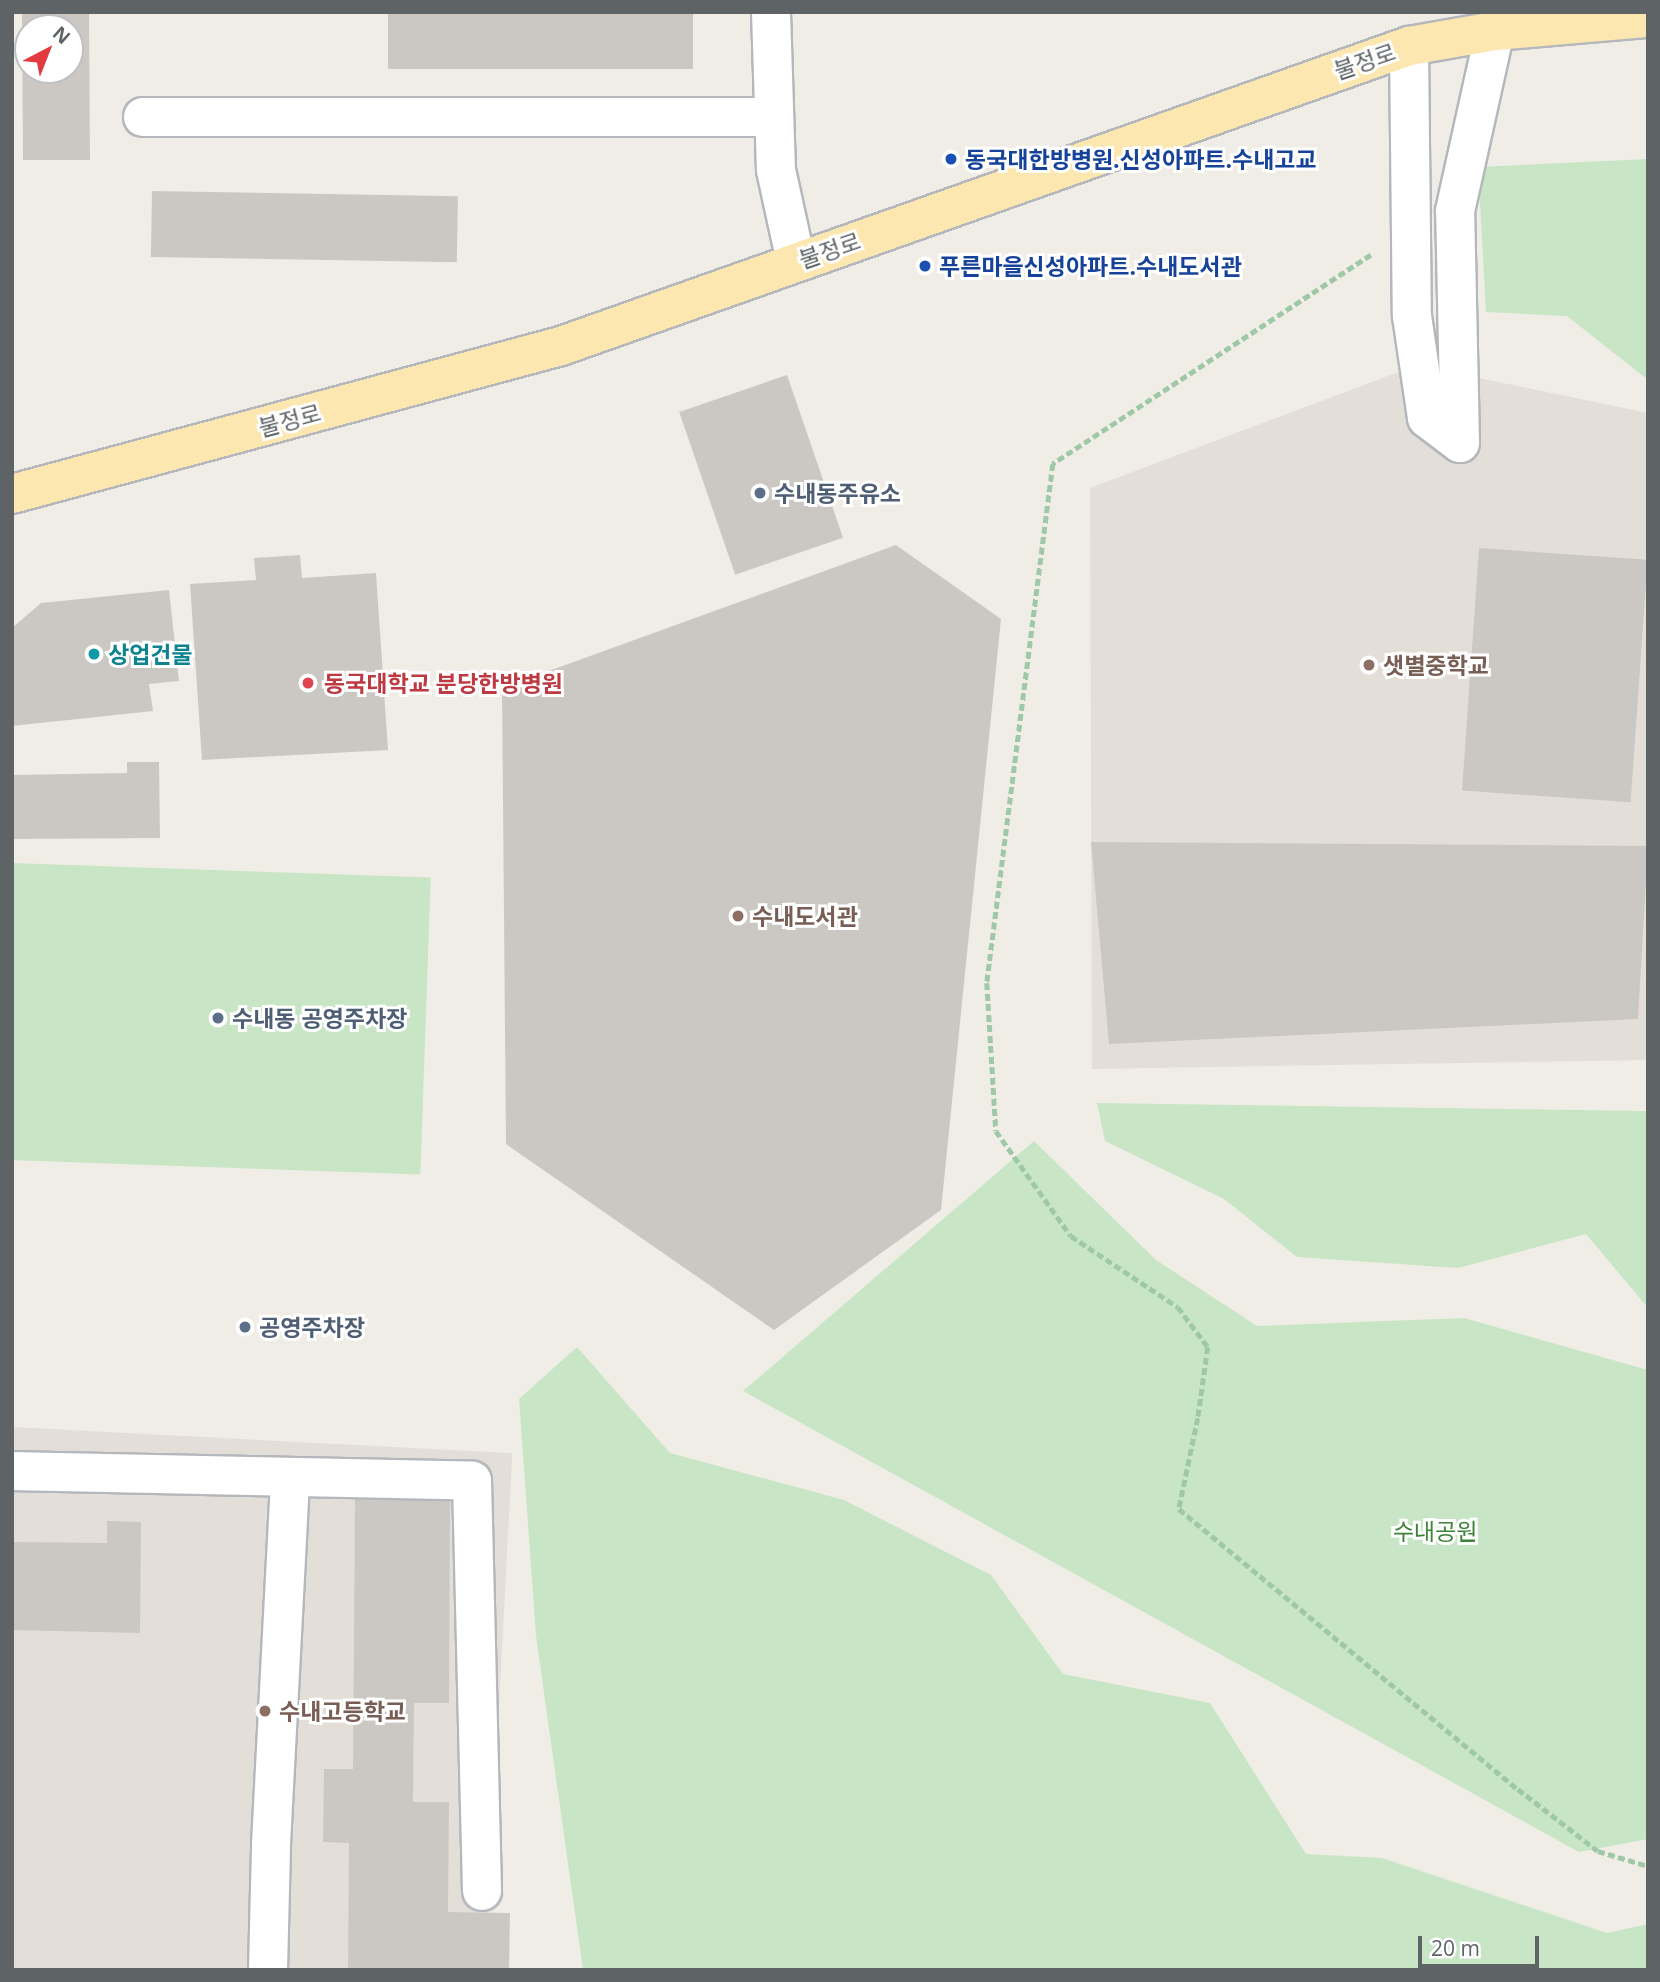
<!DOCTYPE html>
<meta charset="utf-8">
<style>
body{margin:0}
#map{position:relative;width:1660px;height:1982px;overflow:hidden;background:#f0ede7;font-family:"Open Sans","Noto Sans KR",sans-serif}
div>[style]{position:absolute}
.education>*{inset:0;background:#e3ded8;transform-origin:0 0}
.green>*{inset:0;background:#c8e6c5;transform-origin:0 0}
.building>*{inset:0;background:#cbc8c4;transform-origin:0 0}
.path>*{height:4.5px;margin-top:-2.25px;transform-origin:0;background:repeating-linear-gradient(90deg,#9fc9a6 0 7px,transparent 0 10.5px)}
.roads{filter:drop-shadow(2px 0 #b4b7bb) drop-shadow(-2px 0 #b4b7bb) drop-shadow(0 2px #b4b7bb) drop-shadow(0 -2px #b4b7bb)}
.minor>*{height:38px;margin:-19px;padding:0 19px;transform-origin:19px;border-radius:19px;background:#fff}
.major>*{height:38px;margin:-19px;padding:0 19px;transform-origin:19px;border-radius:19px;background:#fce7b0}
.dots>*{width:19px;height:19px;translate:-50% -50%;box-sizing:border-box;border:4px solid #fff;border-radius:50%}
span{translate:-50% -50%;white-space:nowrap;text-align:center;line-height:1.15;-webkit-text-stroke:6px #fff;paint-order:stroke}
.street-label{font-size:23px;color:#5e6366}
.transit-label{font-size:23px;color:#164399;font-weight:700}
.left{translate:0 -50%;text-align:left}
.service-label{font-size:23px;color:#4e5e75;font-weight:700}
.culture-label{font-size:23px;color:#0d838f;font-weight:700}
.education-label{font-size:23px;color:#785e54;font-weight:700}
.health-label{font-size:23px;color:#be3a42;font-weight:700}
.park-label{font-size:23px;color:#3e8339}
.frame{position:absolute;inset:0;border:14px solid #5e6366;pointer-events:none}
.north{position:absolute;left:14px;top:14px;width:70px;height:70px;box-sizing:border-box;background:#fff;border:2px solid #bfc1c2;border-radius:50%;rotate:42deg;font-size:19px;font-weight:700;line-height:28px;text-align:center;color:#5e6366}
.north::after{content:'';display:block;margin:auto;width:24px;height:32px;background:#e33a40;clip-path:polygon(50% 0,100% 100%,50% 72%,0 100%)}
.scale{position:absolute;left:1418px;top:1936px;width:121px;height:32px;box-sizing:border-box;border:4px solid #5e6366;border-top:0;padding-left:9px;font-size:21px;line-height:24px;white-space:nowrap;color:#5e6366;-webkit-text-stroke:5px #fff;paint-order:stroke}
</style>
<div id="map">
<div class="education">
<i style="clip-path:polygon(1417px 365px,1648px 413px,1648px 1060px,1092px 1069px,1090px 488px)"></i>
<i style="left:12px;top:1427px;width:501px;height:543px;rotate:3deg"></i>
</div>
<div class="green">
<i style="clip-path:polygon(1648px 159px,1648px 380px,1567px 316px,1486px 312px,1478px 167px)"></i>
<i style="left:12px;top:863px;width:419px;height:297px;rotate:2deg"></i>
<i style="clip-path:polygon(1097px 1103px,1648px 1111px,1648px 1308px,1586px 1234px,1458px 1268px,1297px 1257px,1224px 1199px,1105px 1141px)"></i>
<i style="clip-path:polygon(1034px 1141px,1156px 1260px,1257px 1326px,1464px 1318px,1648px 1370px,1648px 1839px,1579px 1852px,743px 1391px)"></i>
<i style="clip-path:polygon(577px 1347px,670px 1453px,844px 1500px,991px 1575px,1063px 1674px,1210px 1703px,1306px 1854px,1382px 1858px,1607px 1933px,1648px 1924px,1648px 1970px,583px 1970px,536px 1636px,519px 1399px)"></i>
</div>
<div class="building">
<i style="clip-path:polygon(evenodd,22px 12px,89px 12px,90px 160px,23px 160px,22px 12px,28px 28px,70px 28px,70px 70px,28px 70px,28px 28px)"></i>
<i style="left:388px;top:12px;width:305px;height:57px"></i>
<i style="left:152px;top:191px;width:306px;height:66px;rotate:1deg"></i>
<i style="left:787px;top:375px;width:172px;height:114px;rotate:71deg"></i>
<i style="clip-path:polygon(896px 545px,1001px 619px,941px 1210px,774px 1330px,506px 1144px,502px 688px)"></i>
<i style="left:1479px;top:548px;width:169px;height:243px;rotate:4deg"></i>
<i style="clip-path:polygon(300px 555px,302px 578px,376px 573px,388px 750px,202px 760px,190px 584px,256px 580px,254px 558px)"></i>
<i style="clip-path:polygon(169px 590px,179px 681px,149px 684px,153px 711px,12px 726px,12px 628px,41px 603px)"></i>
<i style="clip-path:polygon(127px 762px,159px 762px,160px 838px,12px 839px,12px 775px,127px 773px)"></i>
<i style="clip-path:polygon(1091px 842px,1648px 846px,1638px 1019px,1109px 1044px)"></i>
<i style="clip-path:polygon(355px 1499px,450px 1499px,449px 1703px,414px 1703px,413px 1802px,449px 1802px,448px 1912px,510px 1913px,509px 1970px,348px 1970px,349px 1843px,323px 1842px,324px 1769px,353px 1769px)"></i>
<i style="clip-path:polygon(107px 1521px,141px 1522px,140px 1633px,12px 1630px,12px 1542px,107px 1543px)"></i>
</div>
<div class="path">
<i style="left:1371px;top:255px;width:381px;rotate:146.7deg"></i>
<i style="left:1053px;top:464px;width:523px;rotate:97.25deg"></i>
<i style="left:987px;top:983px;width:148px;rotate:86.5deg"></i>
<i style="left:996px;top:1131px;width:129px;rotate:54.5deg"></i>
<i style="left:1071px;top:1236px;width:128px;rotate:33.6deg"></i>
<i style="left:1178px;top:1307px;width:50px;rotate:53.1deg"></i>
<i style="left:1208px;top:1347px;width:72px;rotate:98deg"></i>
<i style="left:1198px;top:1418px;width:93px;rotate:101.8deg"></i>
<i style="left:1179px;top:1509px;width:440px;rotate:39.6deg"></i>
<i style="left:1518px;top:1789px;width:101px;rotate:37.8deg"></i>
<i style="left:1598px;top:1851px;width:52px;rotate:16.7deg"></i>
</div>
<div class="roads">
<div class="minor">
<i style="left:771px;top:12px;width:158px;rotate:88.2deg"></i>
<i style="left:776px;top:170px;width:94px;rotate:77.7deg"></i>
<i style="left:1409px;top:46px;width:270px;rotate:89.4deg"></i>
<i style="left:1412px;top:316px;width:103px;rotate:81.6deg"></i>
<i style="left:1427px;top:418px;width:41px;rotate:37.1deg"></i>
<i style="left:1460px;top:443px;width:232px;rotate:-91.2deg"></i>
<i style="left:1455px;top:211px;width:184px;rotate:-77.5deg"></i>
<i style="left:143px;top:117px;width:630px"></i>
<i style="left:12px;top:1471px;width:460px;rotate:1.2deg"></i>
<i style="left:472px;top:1481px;width:410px;rotate:88.6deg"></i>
<i style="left:268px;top:1970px;width:126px;rotate:-88.6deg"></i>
<i style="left:271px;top:1844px;width:367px;rotate:-87deg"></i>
</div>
<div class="major">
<i style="left:12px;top:494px;width:569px;rotate:-15.09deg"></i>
<i style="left:561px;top:346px;width:900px;rotate:-19.48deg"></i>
<i style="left:1409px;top:46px;width:87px;rotate:-9.9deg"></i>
<i style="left:1495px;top:31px;width:154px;rotate:-4.9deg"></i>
</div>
</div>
<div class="dots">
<i style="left:951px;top:159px;background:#1a4fb4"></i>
<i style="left:925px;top:266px;background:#1a4fb4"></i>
<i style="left:760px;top:493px;background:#5c6f8a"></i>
<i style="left:94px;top:654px;background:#0f9aa8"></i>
<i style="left:1369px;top:665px;background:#8d6e63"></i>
<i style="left:308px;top:683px;background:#e0444e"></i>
<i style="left:738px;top:916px;background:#8d6e63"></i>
<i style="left:218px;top:1018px;background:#5c6f8a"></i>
<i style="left:245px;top:1327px;background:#5c6f8a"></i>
<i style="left:265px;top:1711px;background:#8d6e63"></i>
</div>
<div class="street-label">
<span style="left:1365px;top:61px;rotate:-19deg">불정로</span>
<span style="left:830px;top:250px;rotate:-19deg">불정로</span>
<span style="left:290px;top:420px;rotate:-15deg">불정로</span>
</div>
<div class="transit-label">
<span class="left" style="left:965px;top:159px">동국대한방병원.신성아파트.수내고교</span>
<span class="left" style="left:939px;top:266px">푸른마을신성아파트.수내도서관</span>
</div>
<div class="service-label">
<span class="left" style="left:774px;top:493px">수내동주유소</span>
<span class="left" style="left:232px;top:1018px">수내동 공영주차장</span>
<span class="left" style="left:259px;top:1327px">공영주차장</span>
</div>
<div class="culture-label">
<span class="left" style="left:108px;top:654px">상업건물</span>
</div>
<div class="education-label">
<span class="left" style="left:1383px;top:665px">샛별중학교</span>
<span class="left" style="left:752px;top:916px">수내도서관</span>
<span class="left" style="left:279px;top:1711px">수내고등학교</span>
</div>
<div class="health-label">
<span class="left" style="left:324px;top:683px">동국대학교 분당한방병원</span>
</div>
<div class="park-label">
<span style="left:1435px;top:1531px">수내공원</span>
</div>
<div class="frame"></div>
<div class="north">N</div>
<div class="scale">20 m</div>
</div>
